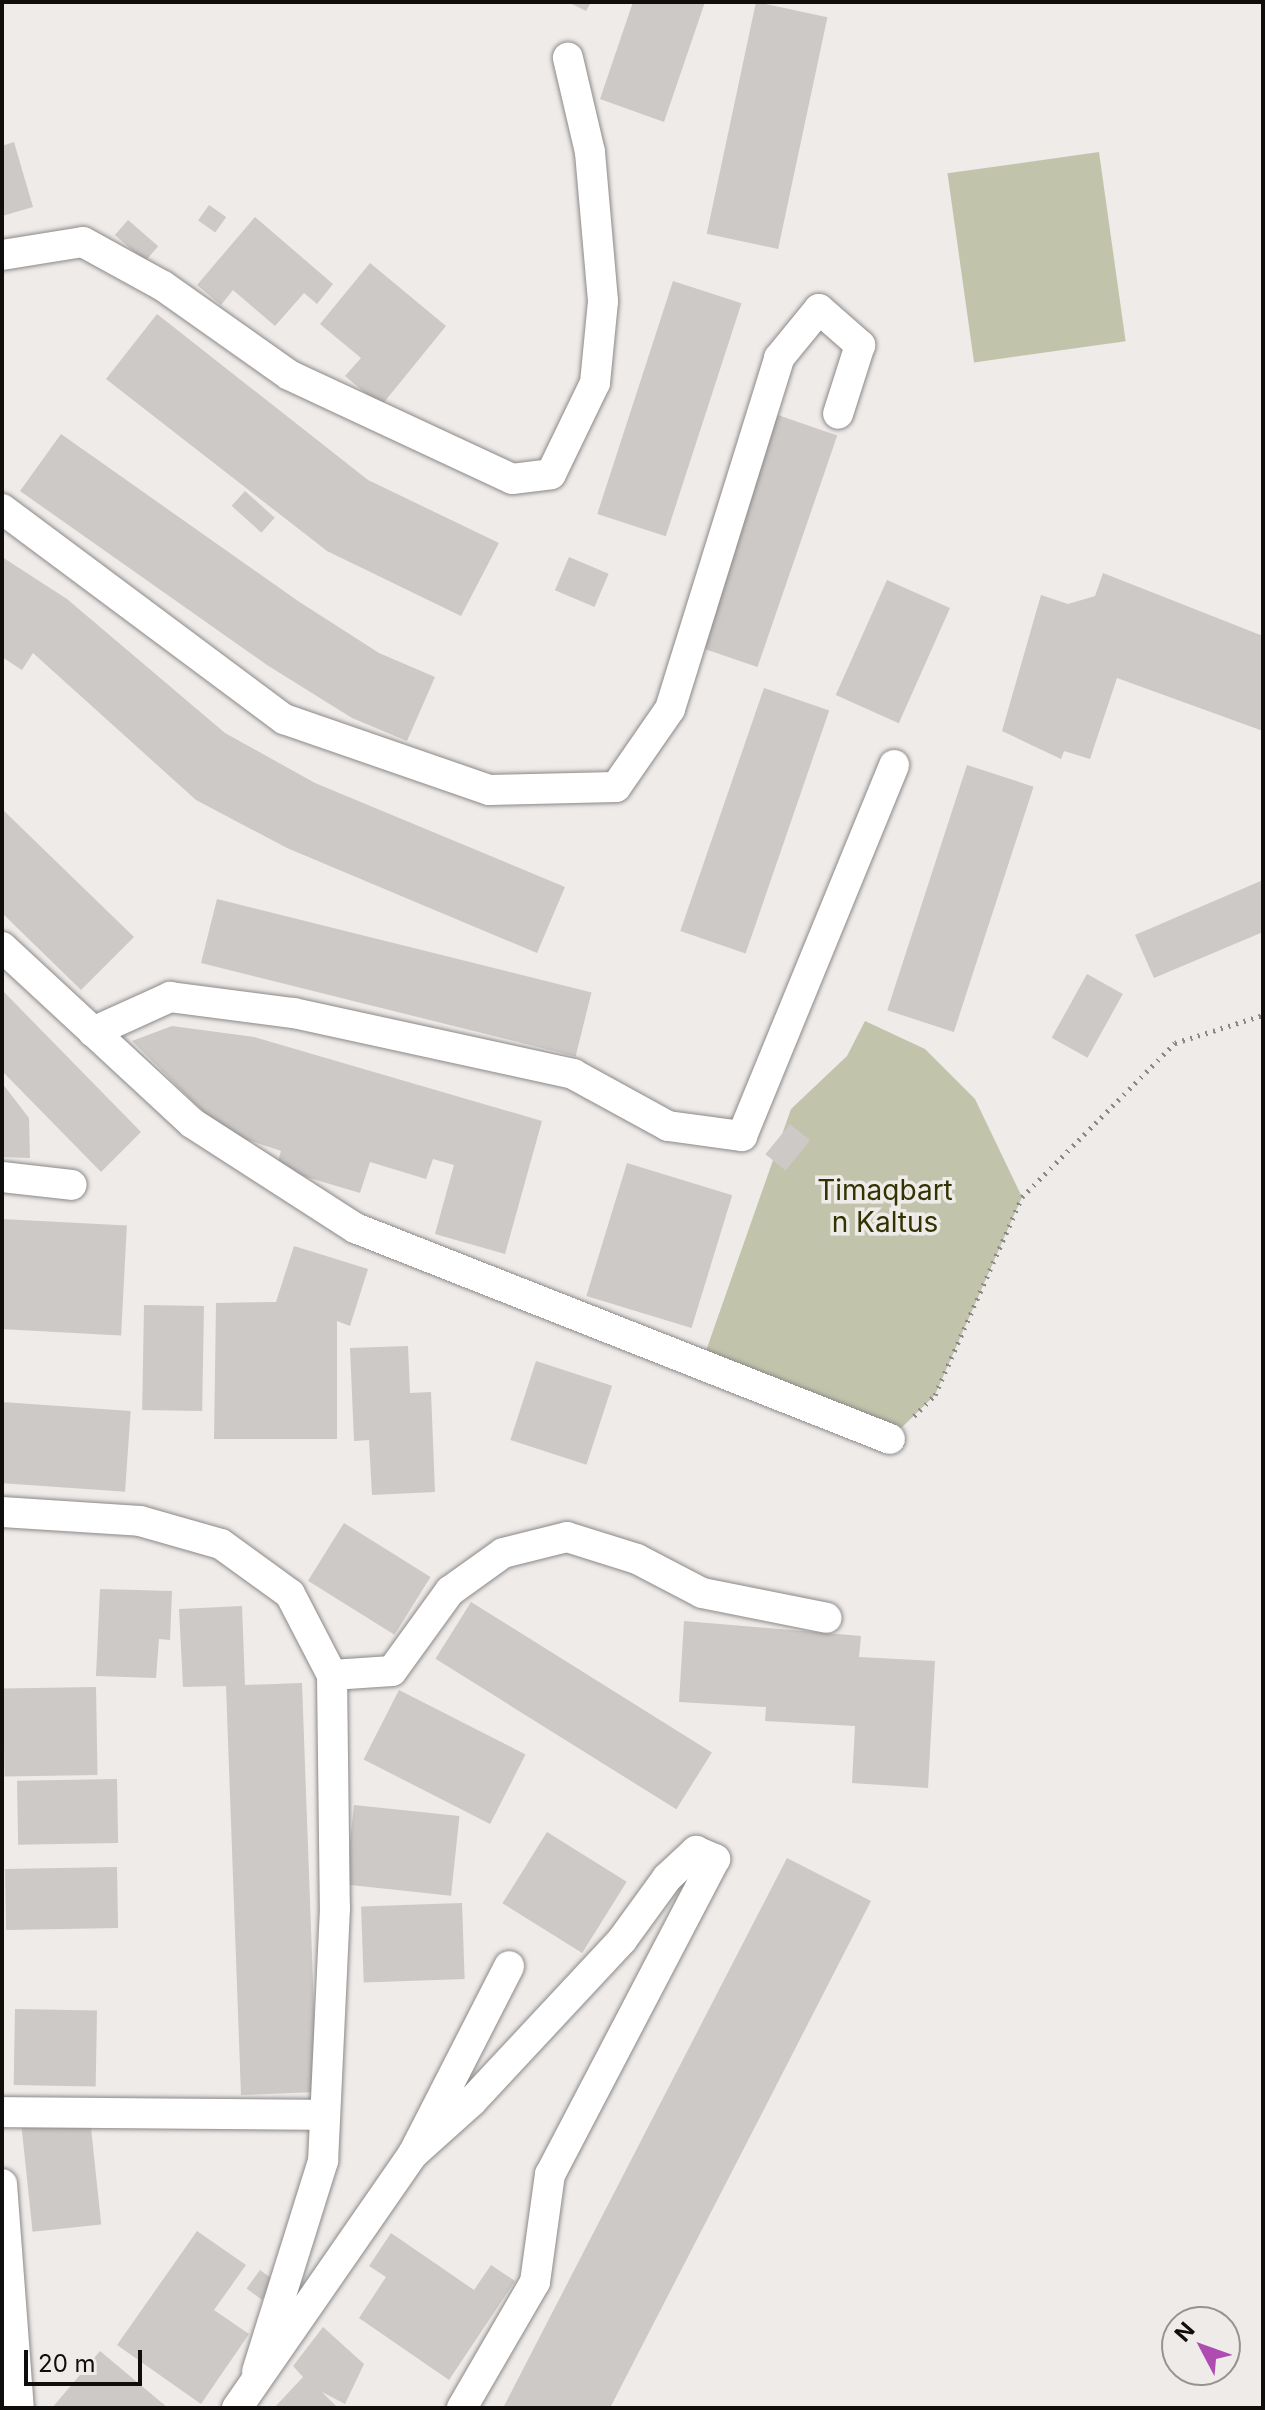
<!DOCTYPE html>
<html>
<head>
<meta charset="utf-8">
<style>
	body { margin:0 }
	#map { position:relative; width:1265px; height:2410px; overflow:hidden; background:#eeebe9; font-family:Inter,sans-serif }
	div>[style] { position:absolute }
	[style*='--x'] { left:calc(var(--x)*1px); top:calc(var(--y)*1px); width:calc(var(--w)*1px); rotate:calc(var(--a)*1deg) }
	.green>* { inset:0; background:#c1c4ab; transform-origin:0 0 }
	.building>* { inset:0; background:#ccc9c7; transform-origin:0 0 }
	.path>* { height:5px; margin-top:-2.5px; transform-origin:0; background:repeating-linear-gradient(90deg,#8b8987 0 2px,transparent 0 8px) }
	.roads { filter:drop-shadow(0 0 2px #8c8988) drop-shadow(0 0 2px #8c8988) }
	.street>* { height:30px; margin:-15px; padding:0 15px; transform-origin:15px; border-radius:15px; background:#fff }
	span { translate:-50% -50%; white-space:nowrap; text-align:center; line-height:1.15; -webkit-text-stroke:7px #eeebe9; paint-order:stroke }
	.park-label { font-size:28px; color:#313402 }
	.frame { position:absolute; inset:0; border:4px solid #0f0e0d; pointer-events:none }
	.north { position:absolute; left:1161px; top:2306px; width:80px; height:80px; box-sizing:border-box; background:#eeebe9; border:2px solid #959391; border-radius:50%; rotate:311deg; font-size:22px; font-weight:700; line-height:32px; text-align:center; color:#0f0e0d }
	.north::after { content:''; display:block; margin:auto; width:28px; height:36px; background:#af4cb2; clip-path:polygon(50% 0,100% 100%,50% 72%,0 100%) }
	.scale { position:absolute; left:24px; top:2350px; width:118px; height:36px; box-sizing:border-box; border:4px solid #0f0e0d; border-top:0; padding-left:10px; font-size:24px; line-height:28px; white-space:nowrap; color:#0f0e0d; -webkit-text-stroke:6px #eeebe9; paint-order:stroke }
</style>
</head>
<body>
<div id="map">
	<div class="green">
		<div style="left:1099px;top:152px;width:191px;height:153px;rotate:82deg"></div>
		<div style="clip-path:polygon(865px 1021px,925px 1049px,975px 1099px,1022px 1197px,935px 1395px,890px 1439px,701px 1365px,791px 1109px,847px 1056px)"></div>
	</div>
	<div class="building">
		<div style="clip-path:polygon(568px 2px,591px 2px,586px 11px)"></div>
		<div style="clip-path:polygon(633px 2px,705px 2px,664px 122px,600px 99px)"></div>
		<div style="left:756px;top:2px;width:73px;height:237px;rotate:12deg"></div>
		<div style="clip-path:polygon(14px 142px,33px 207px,2px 216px,2px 146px)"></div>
		<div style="left:209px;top:205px;width:21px;height:19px;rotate:35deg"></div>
		<div style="clip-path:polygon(255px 217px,333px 284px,317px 304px,304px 293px,275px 326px,233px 290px,221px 305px,197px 285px)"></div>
		<div style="left:128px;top:220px;width:40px;height:20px;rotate:41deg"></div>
		<div style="clip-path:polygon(370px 263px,446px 326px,381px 406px,345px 376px,361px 358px,320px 324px)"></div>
		<div style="left:673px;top:281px;width:72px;height:245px;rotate:18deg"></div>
		<div style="clip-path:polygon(157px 314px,368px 480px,499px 543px,461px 616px,327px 551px,106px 379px)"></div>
		<div style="left:772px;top:413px;width:69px;height:245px;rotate:19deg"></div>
		<div style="clip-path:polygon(61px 434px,298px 601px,379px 653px,435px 677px,407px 741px,352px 718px,267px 665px,20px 491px)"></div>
		<div style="left:245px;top:491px;width:40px;height:20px;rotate:42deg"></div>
		<div style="clip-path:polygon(2px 557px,67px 599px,225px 733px,315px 783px,565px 887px,537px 953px,287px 848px,196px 800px,33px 653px,22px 670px,2px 657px)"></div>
		<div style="left:569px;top:557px;width:43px;height:36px;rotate:23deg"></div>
		<div style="clip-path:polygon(1103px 573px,1263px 636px,1263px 731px,1117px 678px,1090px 759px,1064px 751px,1061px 759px,1002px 731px,1041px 595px,1068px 604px,1095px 596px)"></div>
		<div style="left:887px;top:580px;width:69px;height:126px;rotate:24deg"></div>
		<div style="left:764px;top:688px;width:69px;height:257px;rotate:19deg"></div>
		<div style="left:967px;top:765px;width:70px;height:258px;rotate:18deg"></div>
		<div style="clip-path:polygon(2px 809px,134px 937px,81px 990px,2px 913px)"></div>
		<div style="clip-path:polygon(1263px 880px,1263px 932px,1154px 978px,1135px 935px)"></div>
		<div style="left:217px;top:899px;width:386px;height:66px;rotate:14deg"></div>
		<div style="left:1087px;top:974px;width:41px;height:73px;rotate:29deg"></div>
		<div style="clip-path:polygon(2px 990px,141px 1132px,101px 1172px,2px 1071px)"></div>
		<div style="clip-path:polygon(172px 1026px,254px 1037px,542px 1121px,505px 1254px,435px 1234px,454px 1165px,433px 1159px,426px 1179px,370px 1162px,360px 1193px,276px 1168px,281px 1151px,224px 1132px,132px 1041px)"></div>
		<div style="clip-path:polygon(2px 1083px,29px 1118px,30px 1158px,2px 1157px)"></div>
		<div style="left:790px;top:1124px;width:26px;height:39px;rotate:39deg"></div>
		<div style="left:627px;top:1163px;width:110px;height:139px;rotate:17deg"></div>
		<div style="left:2px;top:1219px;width:125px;height:110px;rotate:3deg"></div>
		<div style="clip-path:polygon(294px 1246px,368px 1269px,350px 1326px,337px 1321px,337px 1439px,214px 1439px,216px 1303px,276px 1302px)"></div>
		<div style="left:144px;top:1305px;width:60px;height:105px;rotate:1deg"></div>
		<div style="clip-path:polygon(408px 1346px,410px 1393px,431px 1392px,435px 1492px,372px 1495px,369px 1440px,354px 1441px,350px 1348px)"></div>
		<div style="left:536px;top:1361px;width:80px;height:83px;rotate:18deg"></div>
		<div style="left:2px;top:1402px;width:129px;height:81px;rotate:4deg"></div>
		<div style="left:344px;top:1523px;width:102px;height:68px;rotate:32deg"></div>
		<div style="clip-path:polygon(100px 1589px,172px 1591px,170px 1640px,159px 1639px,156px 1678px,96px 1676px)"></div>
		<div style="left:471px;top:1602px;width:284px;height:67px;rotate:32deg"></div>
		<div style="clip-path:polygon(242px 1606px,245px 1685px,302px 1683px,317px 2092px,241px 2095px,226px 1686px,183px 1687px,179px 1609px)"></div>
		<div style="clip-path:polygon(684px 1621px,861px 1636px,859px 1657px,935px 1661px,928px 1788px,852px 1783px,855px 1726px,765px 1721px,766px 1707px,679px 1702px)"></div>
		<div style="left:96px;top:1687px;width:88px;height:93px;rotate:89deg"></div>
		<div style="left:399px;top:1690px;width:142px;height:78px;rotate:27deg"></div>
		<div style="left:117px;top:1779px;width:64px;height:100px;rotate:89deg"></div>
		<div style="left:354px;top:1805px;width:106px;height:80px;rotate:6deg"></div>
		<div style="left:547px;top:1832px;width:94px;height:84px;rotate:32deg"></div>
		<div style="clip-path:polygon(787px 1858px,871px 1901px,758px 2121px,610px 2408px,503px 2408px)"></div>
		<div style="left:117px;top:1867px;width:61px;height:112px;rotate:89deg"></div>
		<div style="left:462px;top:1903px;width:76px;height:101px;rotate:88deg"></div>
		<div style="left:15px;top:2009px;width:82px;height:76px;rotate:1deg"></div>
		<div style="left:90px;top:2118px;width:107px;height:69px;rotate:84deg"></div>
		<div style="clip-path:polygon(197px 2231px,246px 2265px,214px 2310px,249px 2334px,201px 2404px,117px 2345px)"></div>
		<div style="clip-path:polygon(391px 2233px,474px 2290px,491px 2265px,515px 2281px,449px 2380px,359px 2318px,386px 2277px,369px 2266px)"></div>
		<div style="left:260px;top:2270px;width:19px;height:23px;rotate:36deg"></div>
		<div style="clip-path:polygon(323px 2327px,364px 2364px,345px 2404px,322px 2392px,338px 2408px,274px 2408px,303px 2377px,293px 2366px)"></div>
		<div style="clip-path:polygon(100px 2351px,168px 2408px,52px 2408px)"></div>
	</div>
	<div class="path">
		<div style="--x:914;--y:1416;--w:30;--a:-45"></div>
		<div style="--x:935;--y:1395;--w:216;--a:-66.3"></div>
		<div style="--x:1022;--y:1197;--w:217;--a:-45.2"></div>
		<div style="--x:1175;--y:1043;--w:92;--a:-17.7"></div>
	</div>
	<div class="roads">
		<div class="street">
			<div style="--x:2;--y:255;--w:82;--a:-9.1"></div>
			<div style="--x:83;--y:242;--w:91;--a:28.8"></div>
			<div style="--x:163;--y:286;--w:154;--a:35.2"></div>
			<div style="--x:289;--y:375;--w:246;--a:25"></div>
			<div style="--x:512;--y:479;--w:39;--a:-7"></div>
			<div style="--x:551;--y:474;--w:101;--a:-64.2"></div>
			<div style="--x:595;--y:383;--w:82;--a:-84.4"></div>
			<div style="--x:603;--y:301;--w:150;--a:-95"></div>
			<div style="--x:590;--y:152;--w:97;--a:-103.2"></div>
			<div style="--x:2;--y:509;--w:352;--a:36.7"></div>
			<div style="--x:284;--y:719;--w:217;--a:19.1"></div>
			<div style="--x:489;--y:790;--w:127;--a:-1.4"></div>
			<div style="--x:616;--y:787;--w:95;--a:-55.3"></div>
			<div style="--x:670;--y:709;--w:368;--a:-72.7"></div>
			<div style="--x:779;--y:358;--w:63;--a:-50.8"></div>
			<div style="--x:819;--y:309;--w:55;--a:41.3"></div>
			<div style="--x:860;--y:345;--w:72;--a:107.7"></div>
			<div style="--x:2;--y:947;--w:259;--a:42.8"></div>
			<div style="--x:192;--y:1123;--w:194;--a:32.8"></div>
			<div style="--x:355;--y:1228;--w:575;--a:21.52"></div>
			<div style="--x:93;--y:1032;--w:85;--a:-24.4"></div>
			<div style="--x:170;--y:997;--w:125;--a:7.4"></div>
			<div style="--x:294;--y:1013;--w:286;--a:12.3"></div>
			<div style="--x:573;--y:1074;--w:108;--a:28.7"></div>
			<div style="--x:668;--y:1126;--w:75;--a:7.7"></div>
			<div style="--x:742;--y:1136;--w:401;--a:-67.7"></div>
			<div style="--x:2;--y:1177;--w:70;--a:6.5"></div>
			<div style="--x:2;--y:1512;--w:138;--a:3.7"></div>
			<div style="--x:140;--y:1521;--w:84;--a:15.9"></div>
			<div style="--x:221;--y:1544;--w:85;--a:35.9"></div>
			<div style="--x:290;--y:1594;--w:91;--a:62.6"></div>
			<div style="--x:332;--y:1675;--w:233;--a:89.3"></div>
			<div style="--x:335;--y:1908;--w:253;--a:92.7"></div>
			<div style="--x:323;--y:2161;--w:221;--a:107.4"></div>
			<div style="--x:332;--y:1675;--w:60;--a:-3.8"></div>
			<div style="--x:392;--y:1671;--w:99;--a:-54.1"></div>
			<div style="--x:450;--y:1591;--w:65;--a:-35.6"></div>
			<div style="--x:503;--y:1553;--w:66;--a:-14"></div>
			<div style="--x:567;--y:1537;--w:73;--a:17.4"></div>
			<div style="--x:637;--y:1559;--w:73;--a:27.6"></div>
			<div style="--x:702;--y:1593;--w:127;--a:11.3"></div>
			<div style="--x:2;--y:2112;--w:323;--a:0.5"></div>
			<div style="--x:413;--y:2154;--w:79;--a:-41.9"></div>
			<div style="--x:472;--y:2101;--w:220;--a:-47"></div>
			<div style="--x:622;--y:1940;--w:77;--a:-54"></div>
			<div style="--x:667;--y:1878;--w:40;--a:-43"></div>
			<div style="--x:696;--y:1851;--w:21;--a:23"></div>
			<div style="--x:715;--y:1859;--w:356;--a:117.6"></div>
			<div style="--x:550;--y:2174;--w:109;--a:97.9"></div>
			<div style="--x:535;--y:2282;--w:146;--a:120.1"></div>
			<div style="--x:2;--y:2184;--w:225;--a:85.7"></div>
			<div style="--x:237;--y:2408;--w:309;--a:-55.3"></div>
			<div style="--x:413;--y:2154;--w:211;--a:-62.9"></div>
		</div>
	</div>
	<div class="park-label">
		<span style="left:885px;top:1206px">Timaqbart<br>n Kaltus</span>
	</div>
	<div class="frame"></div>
	<div class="north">N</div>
	<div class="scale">20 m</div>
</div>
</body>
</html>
